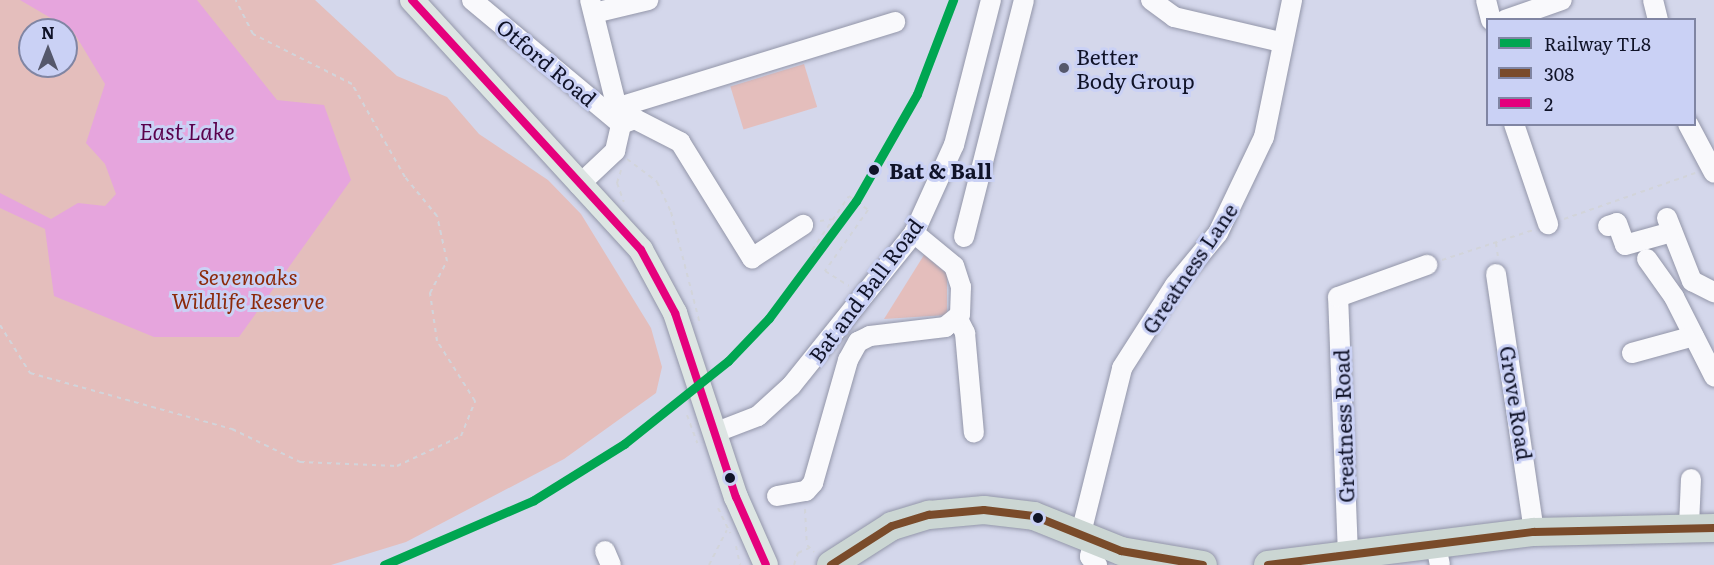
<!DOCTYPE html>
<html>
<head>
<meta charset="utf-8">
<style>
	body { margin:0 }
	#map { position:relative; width:1714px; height:565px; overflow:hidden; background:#d4d7eb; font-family:Literata,serif }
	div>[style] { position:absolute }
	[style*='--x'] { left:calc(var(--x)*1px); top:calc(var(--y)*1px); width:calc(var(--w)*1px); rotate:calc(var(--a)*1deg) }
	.green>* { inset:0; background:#e4bebc; transform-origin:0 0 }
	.water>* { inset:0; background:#e6a5dd }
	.path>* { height:2px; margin-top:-1px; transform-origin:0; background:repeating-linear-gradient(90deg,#d2d4da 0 4.5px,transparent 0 9px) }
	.roads { filter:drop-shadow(0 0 2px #9396a9) drop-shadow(0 0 2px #9396a9) }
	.minor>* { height:20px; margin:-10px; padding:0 10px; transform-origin:10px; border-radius:10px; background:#f9f9fc }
	.major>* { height:24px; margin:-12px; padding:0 12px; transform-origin:12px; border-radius:12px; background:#dde5e3 }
	.highway>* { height:28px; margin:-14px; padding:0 14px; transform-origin:14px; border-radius:14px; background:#cbd6d3 }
	.bus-1>* { height:8px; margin:-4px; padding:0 4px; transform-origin:4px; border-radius:4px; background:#7a4b2a }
	.bus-2>* { height:8px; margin:-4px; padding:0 4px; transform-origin:4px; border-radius:4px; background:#e5007d }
	.rail-1>* { height:9px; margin:-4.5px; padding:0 4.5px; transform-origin:4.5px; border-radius:4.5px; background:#00a651 }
	.dots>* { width:16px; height:16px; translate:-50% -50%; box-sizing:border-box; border:3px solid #cad1f5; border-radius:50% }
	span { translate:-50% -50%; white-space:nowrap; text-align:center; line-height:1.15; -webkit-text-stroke:6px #cad1f5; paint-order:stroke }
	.poi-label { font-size:21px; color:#101328 }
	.left { translate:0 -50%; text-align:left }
	.street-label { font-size:21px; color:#101328 }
	.stop-label { font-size:21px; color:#101328; font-weight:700 }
	.park-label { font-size:21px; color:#8c2909; font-style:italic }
	.water-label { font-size:22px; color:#5a024d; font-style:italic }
	.legend { position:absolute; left:1486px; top:18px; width:210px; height:108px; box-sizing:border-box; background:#cad1f5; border:2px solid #8085a3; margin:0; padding:8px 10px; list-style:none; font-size:18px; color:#101328 }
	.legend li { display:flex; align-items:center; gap:12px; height:30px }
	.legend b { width:30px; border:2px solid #8085a3 }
	.north { position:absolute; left:18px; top:18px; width:60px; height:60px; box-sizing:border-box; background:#cad1f5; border:2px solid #8085a3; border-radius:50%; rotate:0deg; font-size:16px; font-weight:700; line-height:24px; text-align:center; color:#101328 }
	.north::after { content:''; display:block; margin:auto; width:21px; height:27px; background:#55586c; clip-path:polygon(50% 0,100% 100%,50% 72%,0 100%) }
</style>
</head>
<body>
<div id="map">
	<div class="green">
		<div style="clip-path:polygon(evenodd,0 0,315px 0,397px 76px,447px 97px,479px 134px,548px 180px,581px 214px,651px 328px,662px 367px,656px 393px,564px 459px,406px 542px,331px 565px,0 565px,0 0,30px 30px,66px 30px,66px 66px,30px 66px,30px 30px)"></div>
		<div style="left:804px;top:64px;width:45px;height:77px;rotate:73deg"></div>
		<div style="clip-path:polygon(924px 255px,947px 274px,947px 315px,884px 319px)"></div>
	</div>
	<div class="water">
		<div style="clip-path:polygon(20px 0,197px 0,277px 100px,324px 105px,351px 180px,239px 337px,154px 337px,54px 296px,45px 229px,0 208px,0 193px,51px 219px,78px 203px,105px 206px,116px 194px,105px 164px,86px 143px,105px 84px,73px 31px)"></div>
	</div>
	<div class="path">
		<div style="--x:627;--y:159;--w:38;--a:37"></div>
		<div style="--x:657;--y:182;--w:33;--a:65"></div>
		<div style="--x:671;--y:212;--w:116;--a:75.5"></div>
		<div style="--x:621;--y:170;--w:14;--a:107"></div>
		<div style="--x:617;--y:183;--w:20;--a:70"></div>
		<div style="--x:1564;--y:219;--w:139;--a:-19.3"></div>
		<div style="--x:820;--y:221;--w:12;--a:-9"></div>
		<div style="--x:1496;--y:243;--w:15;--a:82"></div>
		<div style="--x:812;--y:250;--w:65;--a:-55.6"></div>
		<div style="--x:849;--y:196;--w:24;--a:36"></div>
		<div style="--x:868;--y:210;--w:75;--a:125.2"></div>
		<div style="--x:825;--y:271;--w:28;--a:32"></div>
		<div style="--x:1442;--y:260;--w:96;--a:-18.2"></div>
		<div style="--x:0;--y:325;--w:57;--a:58"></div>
		<div style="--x:30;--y:373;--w:210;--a:15.5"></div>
		<div style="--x:232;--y:429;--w:76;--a:25.9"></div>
		<div style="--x:300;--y:462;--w:97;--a:2.4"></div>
		<div style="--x:397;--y:466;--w:71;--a:-25.1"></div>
		<div style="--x:461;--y:436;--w:38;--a:-68"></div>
		<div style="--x:475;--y:401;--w:71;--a:-122.3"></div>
		<div style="--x:437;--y:341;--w:49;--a:-98.3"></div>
		<div style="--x:430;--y:293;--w:36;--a:-62"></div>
		<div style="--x:447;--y:261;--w:46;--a:-102.5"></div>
		<div style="--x:437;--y:216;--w:50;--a:-129.4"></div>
		<div style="--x:405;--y:177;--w:107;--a:-119.7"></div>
		<div style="--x:352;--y:84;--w:111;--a:-153.2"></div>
		<div style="--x:253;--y:34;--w:38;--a:-117"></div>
		<div style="--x:687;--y:415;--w:30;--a:70"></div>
		<div style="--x:718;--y:508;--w:28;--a:64"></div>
		<div style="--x:805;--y:509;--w:36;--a:87"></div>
		<div style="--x:807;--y:545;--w:10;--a:45"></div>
		<div style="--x:736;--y:546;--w:19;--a:78"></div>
		<div style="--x:709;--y:565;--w:39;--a:-63"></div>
		<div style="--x:794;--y:565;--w:13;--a:-72"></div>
		<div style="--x:798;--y:553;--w:12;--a:-24"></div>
	</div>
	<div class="roads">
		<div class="minor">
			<div style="--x:472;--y:0;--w:194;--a:39.8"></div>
			<div style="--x:621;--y:124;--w:15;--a:-20"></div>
			<div style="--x:635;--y:119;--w:51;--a:27.1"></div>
			<div style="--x:680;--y:142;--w:137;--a:58.2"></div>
			<div style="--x:752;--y:258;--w:61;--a:-32.9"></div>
			<div style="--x:1151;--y:0;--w:29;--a:36"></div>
			<div style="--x:1174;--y:17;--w:110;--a:13.2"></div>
			<div style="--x:1486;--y:0;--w:21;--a:76"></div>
			<div style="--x:1653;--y:0;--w:21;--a:76"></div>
			<div style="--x:594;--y:13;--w:56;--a:-13.5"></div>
			<div style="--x:1505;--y:20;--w:60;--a:-19.3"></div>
			<div style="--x:619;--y:107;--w:289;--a:-17.1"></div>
			<div style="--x:1514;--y:124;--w:106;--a:71.2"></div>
			<div style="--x:1688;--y:124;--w:55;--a:62"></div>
			<div style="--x:579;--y:185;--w:50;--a:-43.4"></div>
			<div style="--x:615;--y:151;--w:28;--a:-77"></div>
			<div style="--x:621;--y:124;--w:128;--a:-104"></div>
			<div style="--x:1667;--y:218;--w:68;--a:68.4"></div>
			<div style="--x:1692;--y:281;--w:25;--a:27"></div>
			<div style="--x:1608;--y:226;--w:9;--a:-18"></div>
			<div style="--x:1617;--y:223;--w:23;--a:70"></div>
			<div style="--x:1625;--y:245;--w:49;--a:-15.5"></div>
			<div style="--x:964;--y:237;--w:244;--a:-75.8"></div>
			<div style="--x:1647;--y:259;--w:47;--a:54.6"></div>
			<div style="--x:1674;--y:297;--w:89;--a:63.1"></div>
			<div style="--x:1496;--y:274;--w:261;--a:81.6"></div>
			<div style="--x:958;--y:319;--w:16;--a:63"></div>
			<div style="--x:965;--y:333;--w:100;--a:84.9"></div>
			<div style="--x:1632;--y:353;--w:64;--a:-15.3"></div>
			<div style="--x:714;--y:433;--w:47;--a:-21.1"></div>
			<div style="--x:758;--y:416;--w:45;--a:-42.3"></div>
			<div style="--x:791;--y:386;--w:196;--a:-51.2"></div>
			<div style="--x:914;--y:233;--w:97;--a:-65.6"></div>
			<div style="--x:954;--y:145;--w:150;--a:-75.7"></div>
			<div style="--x:777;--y:496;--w:29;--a:-10"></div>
			<div style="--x:806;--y:491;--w:11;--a:-49"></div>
			<div style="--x:813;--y:483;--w:128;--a:-74.1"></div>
			<div style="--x:848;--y:360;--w:21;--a:-61"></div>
			<div style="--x:858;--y:342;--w:13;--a:-27"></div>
			<div style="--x:870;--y:336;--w:76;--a:-6.8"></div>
			<div style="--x:945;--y:327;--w:19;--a:-39"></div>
			<div style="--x:960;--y:315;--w:28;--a:-88"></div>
			<div style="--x:961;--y:287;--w:22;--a:-108"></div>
			<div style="--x:954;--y:266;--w:52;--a:-140.5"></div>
			<div style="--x:1689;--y:526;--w:47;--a:-87.6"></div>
			<div style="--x:1081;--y:533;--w:170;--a:-76"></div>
			<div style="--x:1122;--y:368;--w:98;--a:-57.4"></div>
			<div style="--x:1175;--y:285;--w:67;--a:-50.4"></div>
			<div style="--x:1218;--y:233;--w:106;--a:-64.4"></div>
			<div style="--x:1264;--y:137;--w:140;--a:-78.4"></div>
			<div style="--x:1094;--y:539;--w:18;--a:103"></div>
			<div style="--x:1090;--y:557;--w:11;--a:49"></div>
			<div style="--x:1436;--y:545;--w:20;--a:79"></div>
			<div style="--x:605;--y:551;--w:15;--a:67"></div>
			<div style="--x:1348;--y:555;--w:258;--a:-92.2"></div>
			<div style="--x:1338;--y:297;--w:95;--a:-19.8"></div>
		</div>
		<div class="major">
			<div style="--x:412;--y:0;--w:339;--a:47.5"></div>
			<div style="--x:641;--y:250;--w:72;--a:61.6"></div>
			<div style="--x:675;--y:313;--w:194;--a:71.7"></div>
			<div style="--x:736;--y:497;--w:74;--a:66.2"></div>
		</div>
		<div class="highway">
			<div style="--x:831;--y:565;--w:72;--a:-32.6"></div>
			<div style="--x:892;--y:526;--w:39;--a:-17"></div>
			<div style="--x:929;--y:515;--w:55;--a:-5.2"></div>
			<div style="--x:984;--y:510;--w:50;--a:6.8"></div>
			<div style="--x:1034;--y:516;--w:94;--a:21.9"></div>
			<div style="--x:1121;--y:551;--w:83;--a:9.7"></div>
			<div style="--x:1268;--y:565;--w:268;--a:-7.1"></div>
			<div style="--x:1534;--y:532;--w:180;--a:-1.3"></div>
		</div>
	</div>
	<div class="bus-1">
		<div style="--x:831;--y:565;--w:72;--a:-32.6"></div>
		<div style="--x:892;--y:526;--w:39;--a:-17"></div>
		<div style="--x:929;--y:515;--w:55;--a:-5.2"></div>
		<div style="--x:984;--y:510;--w:50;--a:6.8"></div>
		<div style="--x:1034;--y:516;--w:94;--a:21.9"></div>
		<div style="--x:1121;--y:551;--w:83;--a:9.7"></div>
		<div style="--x:1268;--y:565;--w:268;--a:-7.1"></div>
		<div style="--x:1534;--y:532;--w:180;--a:-1.3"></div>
	</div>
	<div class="bus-2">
		<div style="--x:412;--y:0;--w:339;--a:47.5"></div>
		<div style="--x:641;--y:250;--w:72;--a:61.6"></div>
		<div style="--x:675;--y:313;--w:194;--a:71.7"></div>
		<div style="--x:736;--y:497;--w:74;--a:66.2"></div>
	</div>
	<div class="rail-1">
		<div style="--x:384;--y:565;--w:163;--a:-23.4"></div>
		<div style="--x:534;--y:500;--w:106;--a:-31.9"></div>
		<div style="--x:624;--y:444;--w:133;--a:-38.6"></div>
		<div style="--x:728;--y:361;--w:59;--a:-46.4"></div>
		<div style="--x:769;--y:318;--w:146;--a:-53.4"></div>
		<div style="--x:856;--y:201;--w:123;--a:-60.3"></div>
		<div style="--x:917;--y:94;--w:101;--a:-69"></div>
	</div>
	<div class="dots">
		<div style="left:1064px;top:68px;background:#55586c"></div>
		<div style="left:874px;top:170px;background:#101328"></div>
		<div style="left:730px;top:478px;background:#101328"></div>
		<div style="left:1038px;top:518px;background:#101328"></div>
	</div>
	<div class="poi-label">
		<span class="left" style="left:1076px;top:68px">Better<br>Body Group</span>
	</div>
	<div class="street-label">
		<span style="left:547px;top:62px;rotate:40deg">Otford Road</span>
		<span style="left:1189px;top:268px;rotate:-56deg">Greatness Lane</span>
		<span style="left:865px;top:290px;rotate:-53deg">Bat and Ball Road</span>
		<span style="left:1517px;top:403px;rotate:81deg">Grove Road</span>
		<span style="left:1343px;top:426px;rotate:-92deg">Greatness Road</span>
	</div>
	<div class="stop-label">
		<span class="left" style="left:889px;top:170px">Bat &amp; Ball</span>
	</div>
	<div class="park-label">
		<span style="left:248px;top:288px">Sevenoaks<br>Wildlife Reserve</span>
	</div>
	<div class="water-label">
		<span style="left:187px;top:131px">East Lake</span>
	</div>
	<ul class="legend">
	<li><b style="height:8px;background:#00a651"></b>Railway TL8</li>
	<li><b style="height:8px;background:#7a4b2a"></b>308</li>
	<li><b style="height:8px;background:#e5007d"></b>2</li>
	</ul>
	<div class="north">N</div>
</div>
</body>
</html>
